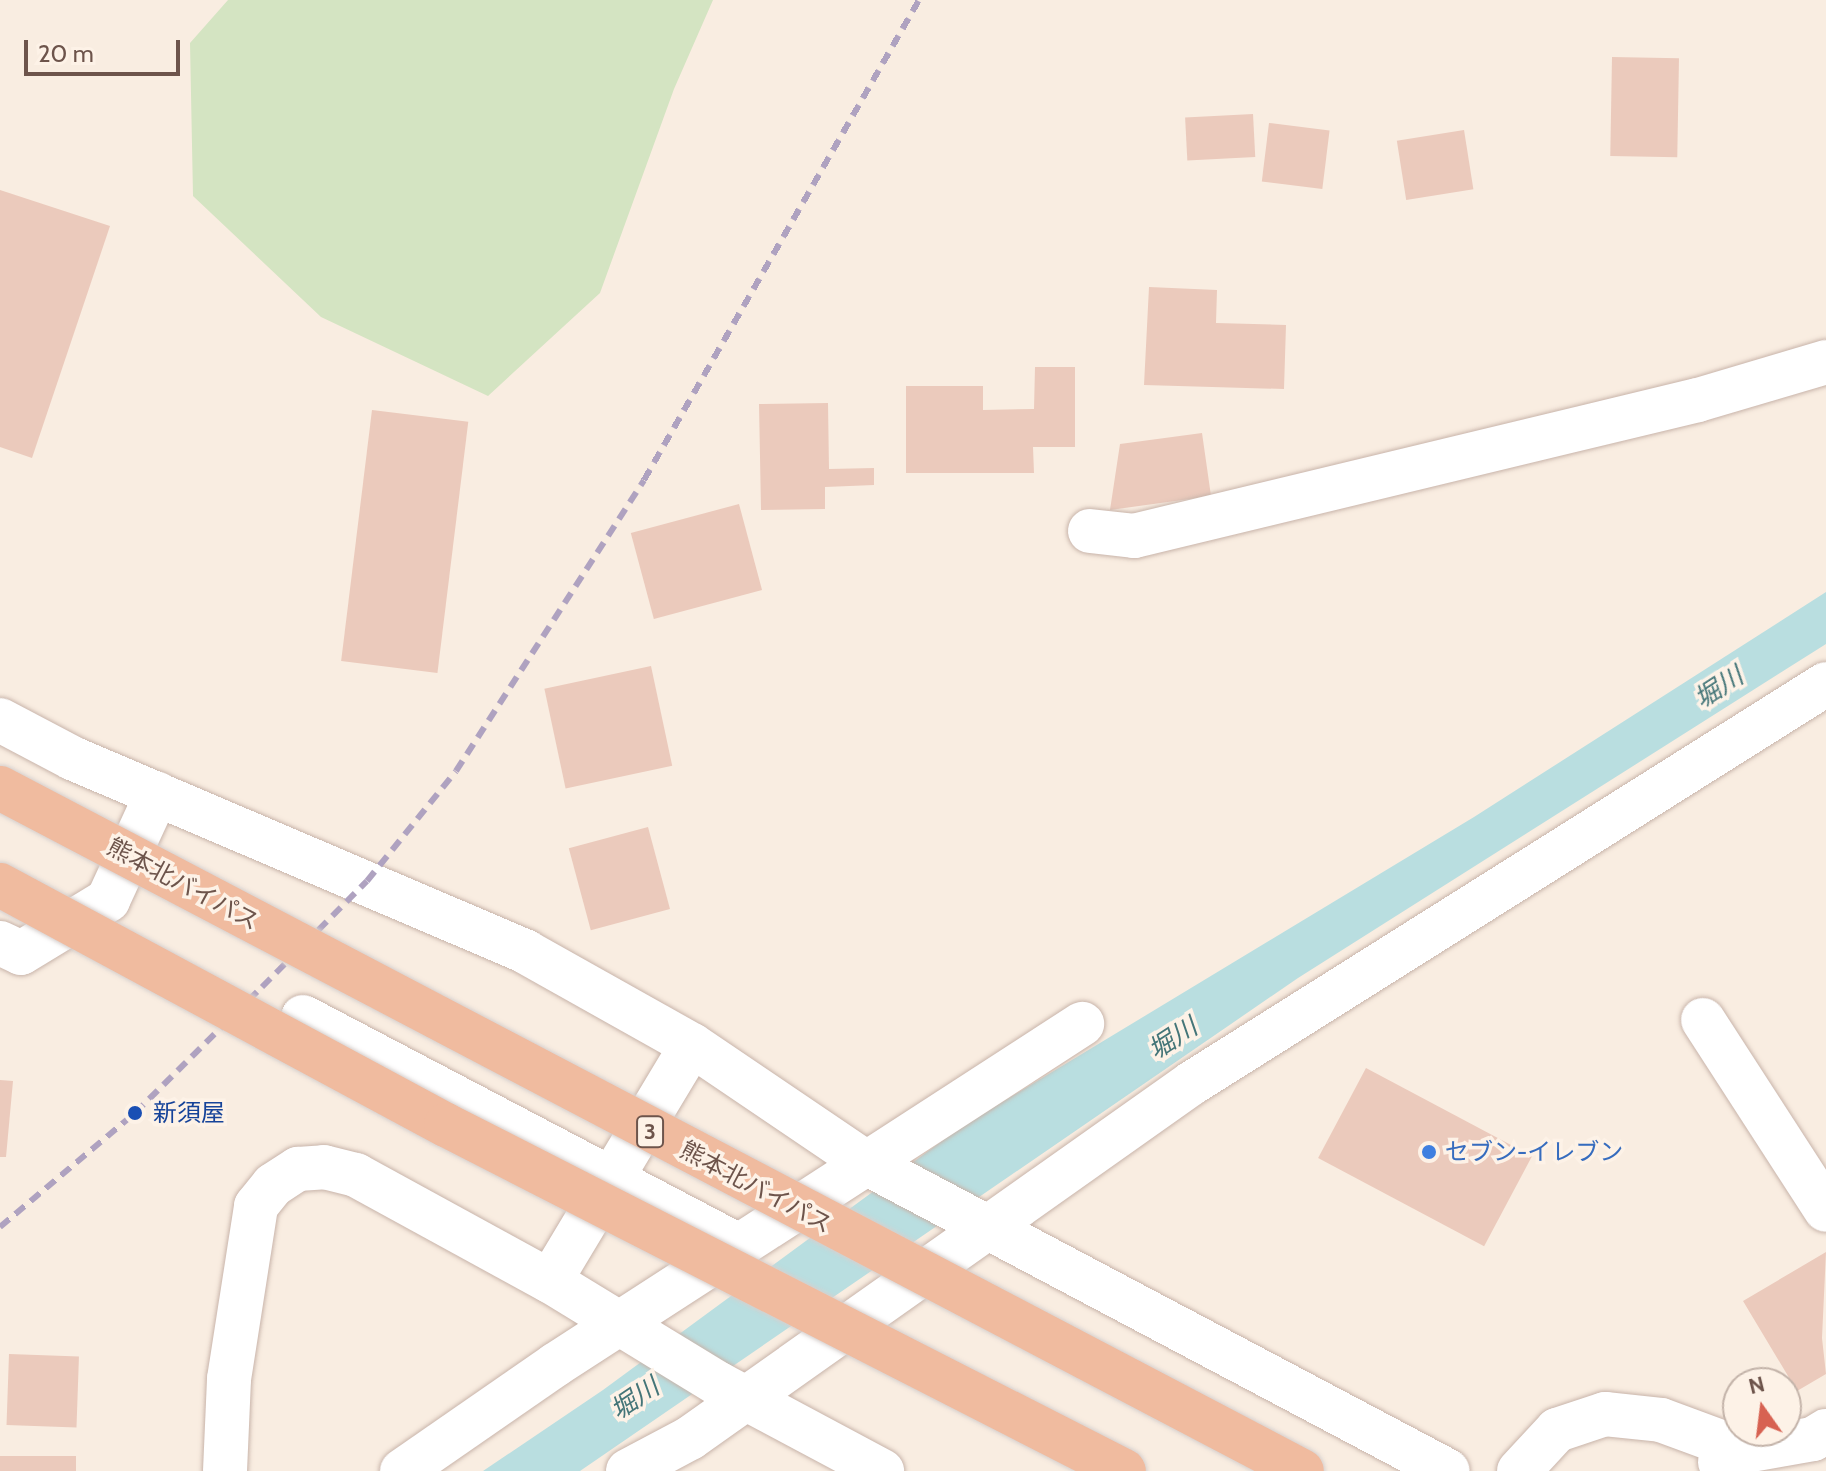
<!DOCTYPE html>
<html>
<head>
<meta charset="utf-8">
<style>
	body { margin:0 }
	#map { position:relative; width:1826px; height:1471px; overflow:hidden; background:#f9ede1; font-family:Cabin,"Noto Sans JP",sans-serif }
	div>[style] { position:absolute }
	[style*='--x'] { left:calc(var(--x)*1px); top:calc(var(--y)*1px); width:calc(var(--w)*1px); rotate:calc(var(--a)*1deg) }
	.green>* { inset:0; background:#d4e4c2 }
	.water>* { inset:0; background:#b9dee0 }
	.building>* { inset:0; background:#ebcabc; transform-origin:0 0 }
	.roads { filter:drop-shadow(0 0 2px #c8b4aa) drop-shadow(0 0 2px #c8b4aa) }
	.pedestrian>* { height:44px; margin:-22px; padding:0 22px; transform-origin:22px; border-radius:22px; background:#fff }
	.minor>* { height:44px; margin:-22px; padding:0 22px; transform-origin:22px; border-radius:22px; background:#fff }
	.rail>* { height:6px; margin-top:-3px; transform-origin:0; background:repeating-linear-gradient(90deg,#afa2c0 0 12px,transparent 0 20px) }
	.bridges { filter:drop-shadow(0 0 2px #d6cfcd) drop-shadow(0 0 2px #d6cfcd) }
	.trunk-bridge>* { height:44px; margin:-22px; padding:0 22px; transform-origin:22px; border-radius:22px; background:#f0bb9f }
	.dots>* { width:22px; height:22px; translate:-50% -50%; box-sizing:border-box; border:4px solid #fdf2e7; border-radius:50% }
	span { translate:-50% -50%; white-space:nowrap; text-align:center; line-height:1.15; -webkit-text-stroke:7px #fdf2e7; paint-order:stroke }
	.shield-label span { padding:2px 6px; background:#fdf2e7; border:2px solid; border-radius:6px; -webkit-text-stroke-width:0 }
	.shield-label { font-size:22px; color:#6d544b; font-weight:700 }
	.street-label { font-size:24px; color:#6d544b }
	.transit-label { font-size:24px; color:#164399 }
	.left { translate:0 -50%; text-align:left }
	.shop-label { font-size:24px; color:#366cbe }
	.water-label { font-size:26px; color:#447578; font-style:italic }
	.north { position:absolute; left:1722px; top:1367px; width:80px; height:80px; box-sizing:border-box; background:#fdf2e7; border:2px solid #c3b3a9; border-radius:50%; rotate:346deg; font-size:22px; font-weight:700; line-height:32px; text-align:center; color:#6d544b }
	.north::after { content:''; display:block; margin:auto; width:28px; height:36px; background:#d76252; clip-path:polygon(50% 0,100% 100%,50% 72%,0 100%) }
	.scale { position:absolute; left:24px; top:40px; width:156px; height:36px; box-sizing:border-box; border:4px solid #6d544b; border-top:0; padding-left:10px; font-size:24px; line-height:28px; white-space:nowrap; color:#6d544b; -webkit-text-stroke:6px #fdf2e7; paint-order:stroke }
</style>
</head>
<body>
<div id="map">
	<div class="green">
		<div style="clip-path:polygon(228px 0,713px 0,674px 89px,600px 293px,488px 396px,321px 317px,193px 196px,190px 43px)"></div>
	</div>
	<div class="water">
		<div style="clip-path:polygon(1826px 592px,1826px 644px,1298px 978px,580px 1471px,483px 1471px,603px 1390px,961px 1127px,1474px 817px)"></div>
	</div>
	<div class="building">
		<div style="left:1612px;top:57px;width:67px;height:99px;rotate:1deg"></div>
		<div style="left:1253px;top:114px;width:43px;height:68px;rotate:87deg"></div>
		<div style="left:1269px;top:123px;width:61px;height:59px;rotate:7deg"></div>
		<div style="left:1464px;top:130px;width:60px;height:68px;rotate:81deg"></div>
		<div style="clip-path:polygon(0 190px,110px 226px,32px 458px,0 447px)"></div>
		<div style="clip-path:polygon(1149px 287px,1217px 290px,1216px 323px,1286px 325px,1284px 389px,1144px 385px)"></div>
		<div style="clip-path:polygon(1035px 367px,1075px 367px,1075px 447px,1033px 447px,1034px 473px,906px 473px,906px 386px,983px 386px,983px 410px,1034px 409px)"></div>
		<div style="clip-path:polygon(828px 403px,829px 469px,874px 468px,874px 485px,825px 487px,825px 509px,761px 510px,759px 404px)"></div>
		<div style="left:372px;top:410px;width:97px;height:253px;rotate:7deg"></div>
		<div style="clip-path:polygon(1202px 433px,1211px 496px,1110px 510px,1120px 444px)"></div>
		<div style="left:739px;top:504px;width:89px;height:112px;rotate:75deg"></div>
		<div style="left:651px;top:666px;width:102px;height:109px;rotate:78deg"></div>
		<div style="left:648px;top:827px;width:85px;height:82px;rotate:75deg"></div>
		<div style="left:1366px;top:1068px;width:188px;height:102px;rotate:28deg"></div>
		<div style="clip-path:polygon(0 1080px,13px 1081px,6px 1157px,0 1157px)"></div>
		<div style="clip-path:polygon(1826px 1252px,1822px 1338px,1826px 1374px,1797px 1391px,1743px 1301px)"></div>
		<div style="left:9px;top:1354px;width:70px;height:71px;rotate:2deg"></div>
		<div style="left:0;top:1456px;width:76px;height:15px"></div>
	</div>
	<div class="roads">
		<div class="pedestrian">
			<div style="--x:303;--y:1017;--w:490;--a:27.7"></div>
		</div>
		<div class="minor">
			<div style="--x:1090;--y:531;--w:44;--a:6.5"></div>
			<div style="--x:1134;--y:536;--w:580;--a:-13.56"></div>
			<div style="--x:1698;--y:400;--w:134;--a:-16.5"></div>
			<div style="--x:0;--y:720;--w:81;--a:27.8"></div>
			<div style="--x:72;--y:758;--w:494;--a:23.1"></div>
			<div style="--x:526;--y:952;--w:190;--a:29.3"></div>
			<div style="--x:692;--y:1045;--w:210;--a:34.1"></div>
			<div style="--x:866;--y:1163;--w:658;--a:27.89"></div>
			<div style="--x:0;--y:943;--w:23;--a:25"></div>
			<div style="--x:21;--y:953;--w:102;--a:-31.3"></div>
			<div style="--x:108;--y:900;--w:117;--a:-65.2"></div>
			<div style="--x:1703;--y:1020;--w:226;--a:57.1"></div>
			<div style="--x:550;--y:1281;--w:275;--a:-59"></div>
			<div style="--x:1720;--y:1462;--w:27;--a:-24"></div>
			<div style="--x:1745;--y:1451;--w:69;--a:-10"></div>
			<div style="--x:1813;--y:1439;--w:15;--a:-32"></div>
			<div style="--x:225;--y:1471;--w:92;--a:-87.5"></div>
			<div style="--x:229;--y:1379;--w:175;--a:-81.1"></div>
			<div style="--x:256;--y:1206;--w:27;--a:-51"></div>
			<div style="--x:273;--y:1185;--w:30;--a:-33"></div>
			<div style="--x:298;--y:1169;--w:26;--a:-4"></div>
			<div style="--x:324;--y:1167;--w:33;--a:14"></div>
			<div style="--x:356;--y:1175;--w:221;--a:28.7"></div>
			<div style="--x:550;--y:1281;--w:198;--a:31.4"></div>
			<div style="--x:719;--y:1384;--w:185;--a:28.1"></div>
			<div style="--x:402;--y:1471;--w:186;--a:-34.7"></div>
			<div style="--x:555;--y:1365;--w:628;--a:-32.91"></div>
			<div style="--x:628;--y:1471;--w:70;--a:-28"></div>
			<div style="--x:690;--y:1438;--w:615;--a:-35.27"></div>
			<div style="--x:1192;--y:1083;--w:749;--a:-32.18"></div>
			<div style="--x:1519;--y:1471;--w:56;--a:-47.2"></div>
			<div style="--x:1557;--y:1430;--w:51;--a:-18.4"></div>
			<div style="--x:1605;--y:1414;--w:56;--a:6.1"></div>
			<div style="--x:1661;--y:1420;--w:90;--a:20.3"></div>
		</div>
	</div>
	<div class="rail">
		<div style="--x:0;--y:1227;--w:177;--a:-40.2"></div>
		<div style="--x:135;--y:1113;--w:179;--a:-44.8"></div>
		<div style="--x:262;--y:987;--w:149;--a:-45.3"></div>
		<div style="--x:367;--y:881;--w:141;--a:-51"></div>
		<div style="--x:456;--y:771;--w:346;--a:-57.1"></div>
		<div style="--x:644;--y:480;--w:553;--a:-60.19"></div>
	</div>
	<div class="bridges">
		<div class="trunk-bridge">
			<div style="--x:0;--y:788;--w:1470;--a:27.68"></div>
			<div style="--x:0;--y:885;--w:506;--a:28.29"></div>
			<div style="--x:446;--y:1125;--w:761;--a:27.04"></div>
		</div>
	</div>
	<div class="dots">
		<div style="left:135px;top:1113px;background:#1a4fb4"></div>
		<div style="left:1429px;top:1152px;background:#3f7fe0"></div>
	</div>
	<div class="shield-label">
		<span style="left:650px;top:1132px">3</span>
	</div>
	<div class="street-label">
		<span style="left:183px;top:884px;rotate:28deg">熊本北バイパス</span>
		<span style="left:756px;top:1187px;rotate:28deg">熊本北バイパス</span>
	</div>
	<div class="transit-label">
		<span class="left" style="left:153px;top:1113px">新須屋</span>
	</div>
	<div class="shop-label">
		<span class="left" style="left:1445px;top:1152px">セブン-イレブン</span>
	</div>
	<div class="water-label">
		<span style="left:1719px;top:688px;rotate:-33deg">堀川</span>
		<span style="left:1173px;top:1039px;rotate:-33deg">堀川</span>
		<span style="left:635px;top:1399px;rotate:-34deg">堀川</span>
	</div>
	<div class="north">N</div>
	<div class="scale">20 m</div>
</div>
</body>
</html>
